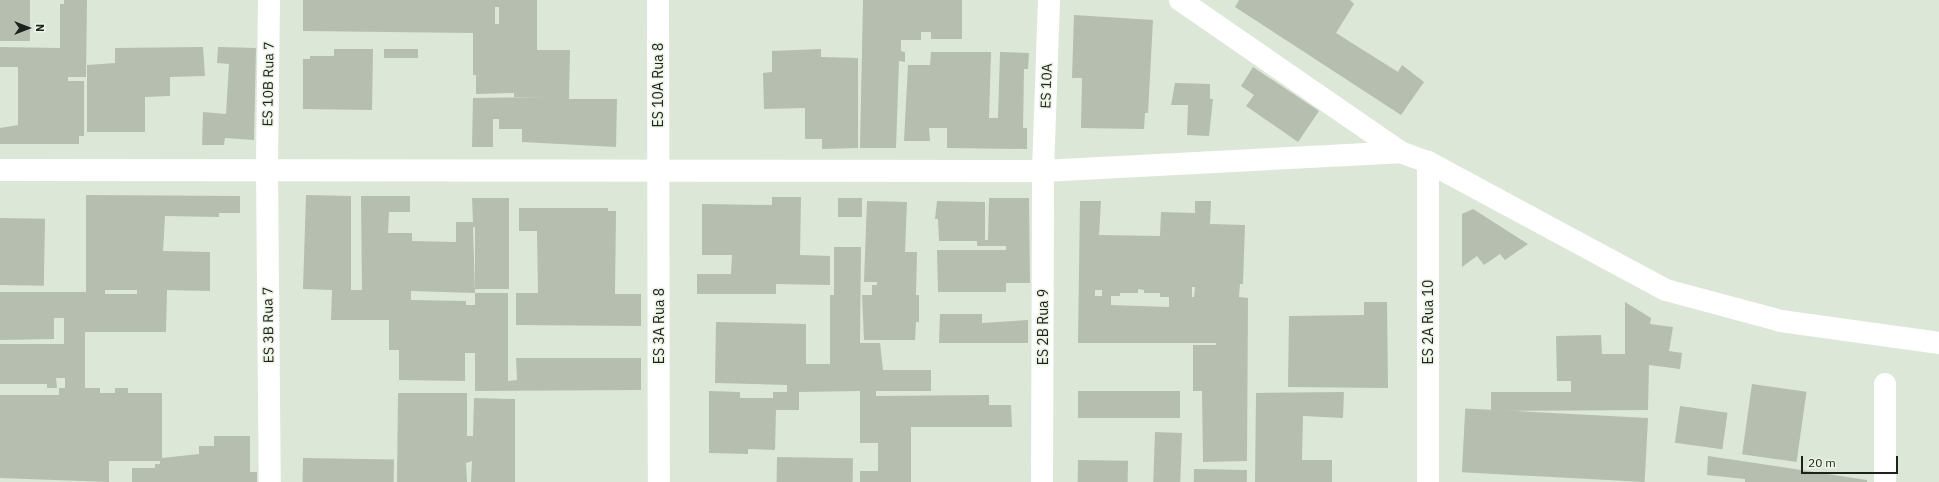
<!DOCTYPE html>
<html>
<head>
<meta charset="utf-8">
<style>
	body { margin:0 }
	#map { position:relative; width:1939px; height:482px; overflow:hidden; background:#dde7d7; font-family:"IBM Plex Sans",sans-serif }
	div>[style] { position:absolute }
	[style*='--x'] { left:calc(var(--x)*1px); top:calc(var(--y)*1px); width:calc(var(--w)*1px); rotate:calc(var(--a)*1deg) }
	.building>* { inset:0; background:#b5beaf; transform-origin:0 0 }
	.minor>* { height:22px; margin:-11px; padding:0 11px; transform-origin:11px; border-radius:11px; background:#fff }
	span { translate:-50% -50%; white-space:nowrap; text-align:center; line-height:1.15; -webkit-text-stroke:3px #ebf4e5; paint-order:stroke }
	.street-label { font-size:14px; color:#1e221c }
	.north { position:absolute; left:8px; top:8px; width:40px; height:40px; -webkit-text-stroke:3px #ebf4e5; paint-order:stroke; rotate:90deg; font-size:11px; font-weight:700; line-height:16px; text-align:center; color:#1e221c }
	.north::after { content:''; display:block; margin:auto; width:14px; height:18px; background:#1e221c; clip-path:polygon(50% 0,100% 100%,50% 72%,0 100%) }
	.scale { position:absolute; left:1801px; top:456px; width:97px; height:18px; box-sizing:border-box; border:2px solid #1e221c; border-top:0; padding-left:5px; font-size:12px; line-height:14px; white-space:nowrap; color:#1e221c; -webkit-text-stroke:3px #ebf4e5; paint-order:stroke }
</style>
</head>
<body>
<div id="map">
	<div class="building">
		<div style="left:0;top:0;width:30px;height:41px"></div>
		<div style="clip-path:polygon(64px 0,87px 0,86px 77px,68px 77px,68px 81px,84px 81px,84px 136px,79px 136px,79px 144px,0 144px,0 128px,18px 125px,18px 67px,0 67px,0 47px,60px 48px,60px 4px,64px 4px)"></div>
		<div style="clip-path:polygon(evenodd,303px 0,537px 0,537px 50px,570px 50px,569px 99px,617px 99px,616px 147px,522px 142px,522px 129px,499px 129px,499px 119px,493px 119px,493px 147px,472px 147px,473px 98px,549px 97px,514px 97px,514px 93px,476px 94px,476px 75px,473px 75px,473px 33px,303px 31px,303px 0,495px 7px,499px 7px,499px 24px,495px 24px,495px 7px)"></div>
		<div style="clip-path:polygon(863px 0,962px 0,962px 39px,931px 39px,931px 32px,921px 32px,921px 40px,901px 40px,901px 51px,905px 52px,905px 62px,899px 61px,896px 148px,860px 148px)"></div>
		<div style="clip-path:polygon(1239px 0,1350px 0,1354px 4px,1336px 33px,1398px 72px,1402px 65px,1424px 82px,1401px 115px,1235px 7px)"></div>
		<div style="clip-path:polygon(1074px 15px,1153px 20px,1148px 113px,1145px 113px,1144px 129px,1081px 128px,1082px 78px,1072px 78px)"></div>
		<div style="clip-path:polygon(203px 47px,205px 76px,170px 77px,170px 96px,145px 97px,145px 132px,87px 132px,87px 65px,115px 63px,115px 48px)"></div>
		<div style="clip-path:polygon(218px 47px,256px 48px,254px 140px,225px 138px,224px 145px,202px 145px,203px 112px,226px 114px,229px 64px,217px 63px)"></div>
		<div style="clip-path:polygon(334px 49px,373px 49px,372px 110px,303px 109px,303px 59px,310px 59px,310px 56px,334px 56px)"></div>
		<div style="left:384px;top:49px;width:34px;height:9px"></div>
		<div style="clip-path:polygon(821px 49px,821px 57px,858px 58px,858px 148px,822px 149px,822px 139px,805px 139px,805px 108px,764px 109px,763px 73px,772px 72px,772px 51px)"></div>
		<div style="clip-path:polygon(931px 52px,991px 52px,989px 118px,998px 118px,1000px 52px,1029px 53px,1028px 69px,1024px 69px,1023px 128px,1027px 128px,1027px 149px,947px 148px,947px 128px,929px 128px,930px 141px,904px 141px,908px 65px,930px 65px)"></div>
		<div style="clip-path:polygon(1253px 67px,1319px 111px,1298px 142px,1246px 106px,1254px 95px,1241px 86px)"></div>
		<div style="clip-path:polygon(1175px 83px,1210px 84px,1210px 99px,1213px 99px,1209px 136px,1187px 135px,1188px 105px,1171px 105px)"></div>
		<div style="clip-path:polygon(evenodd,86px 195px,240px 196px,240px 213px,219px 213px,219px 217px,165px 216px,163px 251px,210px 252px,210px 291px,167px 290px,166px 332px,85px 332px,85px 388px,100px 388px,100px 393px,115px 393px,115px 388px,128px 388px,128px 393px,162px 393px,162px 458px,199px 454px,199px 446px,214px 446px,214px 436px,250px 436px,250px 472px,257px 472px,257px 482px,132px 482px,132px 468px,155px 468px,155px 464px,160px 464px,160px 461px,109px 461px,109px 482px,0 478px,0 395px,59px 395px,59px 388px,65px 388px,65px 378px,56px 378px,57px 388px,47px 388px,47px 384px,0 384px,0 344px,64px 344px,64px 318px,54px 318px,54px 339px,0 340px,0 292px,86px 292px,86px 195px,105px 290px,137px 290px,137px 294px,105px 294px,105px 290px)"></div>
		<div style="clip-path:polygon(306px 195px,351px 196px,351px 290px,362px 290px,361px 196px,410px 196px,410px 212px,389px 212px,388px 233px,412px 233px,412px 241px,456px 242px,456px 222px,473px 222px,472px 198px,509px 198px,509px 289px,475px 289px,475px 227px,473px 227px,475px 293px,411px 291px,411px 300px,466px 301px,466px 305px,475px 305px,475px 293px,508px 293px,508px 381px,517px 380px,516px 358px,641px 358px,641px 390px,475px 391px,475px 353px,465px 353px,465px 381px,399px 380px,399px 350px,389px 350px,389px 320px,331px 320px,332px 290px,303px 289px)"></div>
		<div style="clip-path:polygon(772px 197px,801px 197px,800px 255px,830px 256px,830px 285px,776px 284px,776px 294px,697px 294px,697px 274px,731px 274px,732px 255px,702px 255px,702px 204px,772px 205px)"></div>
		<div style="left:838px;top:198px;width:24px;height:19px"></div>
		<div style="clip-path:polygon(989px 198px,1029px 198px,1030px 283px,1006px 283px,1006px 292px,938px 292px,937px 250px,1006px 250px,1006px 246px,977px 246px,977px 241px,939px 241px,938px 219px,935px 219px,937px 201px,985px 202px,985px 240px,988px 240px)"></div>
		<div style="clip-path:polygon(867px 201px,907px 202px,905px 252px,917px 252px,916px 295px,919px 295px,919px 322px,916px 322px,915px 340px,864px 340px,862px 295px,872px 295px,872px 285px,877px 285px,877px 282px,864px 282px)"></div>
		<div style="clip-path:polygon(evenodd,1080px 201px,1101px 201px,1099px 235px,1160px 236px,1161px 212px,1195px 213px,1195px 201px,1211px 201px,1210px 224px,1245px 225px,1243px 284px,1240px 284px,1239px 297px,1248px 298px,1247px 461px,1203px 462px,1202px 391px,1193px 391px,1193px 345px,1216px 345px,1216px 343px,1078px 343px,1080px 201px,1192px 287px,1195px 287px,1194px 297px,1192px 297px,1192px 287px,1080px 201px,1138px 289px,1144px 290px,1144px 293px,1160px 293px,1160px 297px,1169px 297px,1169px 307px,1111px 305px,1111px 296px,1120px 296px,1120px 293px,1138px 293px,1138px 289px,1080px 201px,1095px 290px,1102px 290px,1102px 296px,1095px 296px,1095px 290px)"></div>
		<div style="clip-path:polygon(519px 208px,608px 208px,608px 211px,616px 211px,615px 294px,641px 294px,641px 326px,516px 325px,516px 293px,538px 293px,537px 231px,519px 231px)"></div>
		<div style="clip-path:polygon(1473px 209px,1528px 244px,1505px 260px,1500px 254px,1484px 265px,1477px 256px,1462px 267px,1462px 214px)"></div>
		<div style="left:0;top:218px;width:45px;height:67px;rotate:1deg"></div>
		<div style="clip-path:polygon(834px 247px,861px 247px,860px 343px,880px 343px,883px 370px,931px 370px,931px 391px,876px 391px,876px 396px,989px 395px,989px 405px,1011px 405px,1012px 427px,911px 427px,911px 482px,860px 482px,860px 471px,878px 471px,878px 443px,860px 443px,860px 391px,799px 392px,799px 410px,776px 410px,775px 450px,748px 449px,748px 454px,709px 453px,709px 391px,740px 392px,740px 398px,773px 398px,773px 392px,787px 392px,787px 385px,715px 383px,716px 322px,806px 324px,806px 364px,830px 364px,830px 295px,834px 295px)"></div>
		<div style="clip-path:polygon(1364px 302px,1387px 302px,1388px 388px,1288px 387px,1289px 316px,1364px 315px)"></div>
		<div style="clip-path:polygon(1625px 302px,1651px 318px,1650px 324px,1673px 327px,1669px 351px,1682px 353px,1680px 369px,1649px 365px,1648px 410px,1491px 411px,1491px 392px,1571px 392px,1571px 381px,1557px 381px,1556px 336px,1601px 335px,1602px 354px,1625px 354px)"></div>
		<div style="clip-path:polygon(940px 314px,982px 314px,982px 323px,1028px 320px,1028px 343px,939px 343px)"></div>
		<div style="left:1752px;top:384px;width:55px;height:71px;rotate:8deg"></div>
		<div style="left:1180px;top:391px;width:27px;height:102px;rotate:90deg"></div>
		<div style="clip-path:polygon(1344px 392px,1343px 418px,1303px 416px,1302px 460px,1332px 460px,1332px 482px,1255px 482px,1256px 393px)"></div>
		<div style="clip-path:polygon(398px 393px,467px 393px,467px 436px,473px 436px,474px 398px,515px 399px,515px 482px,471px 482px,472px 461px,466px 463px,467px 482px,397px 482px)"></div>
		<div style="left:1680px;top:406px;width:48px;height:37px;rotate:8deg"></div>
		<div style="left:1648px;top:418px;width:64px;height:183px;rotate:93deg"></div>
		<div style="left:1155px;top:432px;width:27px;height:50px;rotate:2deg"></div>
		<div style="clip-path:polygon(1708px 456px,1867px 480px,1867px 482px,1745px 482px,1745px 479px,1707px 475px)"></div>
		<div style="left:777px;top:457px;width:76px;height:25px;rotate:1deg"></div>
		<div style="left:303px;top:458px;width:91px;height:24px;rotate:1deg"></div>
		<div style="left:1078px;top:460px;width:50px;height:22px;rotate:1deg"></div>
		<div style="left:1194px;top:469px;width:53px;height:13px;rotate:1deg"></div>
	</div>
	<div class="minor">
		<div style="--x:269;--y:0;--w:168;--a:90.7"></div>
		<div style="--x:267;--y:168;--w:314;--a:89.5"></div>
		<div style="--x:658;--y:0;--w:482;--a:89.9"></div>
		<div style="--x:1180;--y:0;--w:267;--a:34.6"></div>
		<div style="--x:1400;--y:152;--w:30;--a:20"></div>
		<div style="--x:1428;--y:162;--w:270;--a:28.3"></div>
		<div style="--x:1666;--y:290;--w:119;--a:15.1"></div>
		<div style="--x:1781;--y:321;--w:160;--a:7.9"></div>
		<div style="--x:1428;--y:162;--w:320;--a:90"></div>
		<div style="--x:0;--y:170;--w:1043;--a:0.05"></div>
		<div style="--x:1043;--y:171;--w:358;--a:-3"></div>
		<div style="--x:1042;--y:482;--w:311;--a:-89.8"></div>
		<div style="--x:1043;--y:171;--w:171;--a:-88"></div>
		<div style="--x:1885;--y:482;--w:98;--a:-90"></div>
	</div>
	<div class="street-label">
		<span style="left:268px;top:84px;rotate:-89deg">ES 10B Rua 7</span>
		<span style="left:658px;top:85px;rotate:-90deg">ES 10A Rua 8</span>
		<span style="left:1046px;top:86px;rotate:-88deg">ES 10A</span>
		<span style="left:1428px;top:322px;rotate:-90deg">ES 2A Rua 10</span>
		<span style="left:268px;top:325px;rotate:-91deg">ES 3B Rua 7</span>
		<span style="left:659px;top:326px;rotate:-90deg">ES 3A Rua 8</span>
		<span style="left:1043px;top:327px;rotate:-90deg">ES 2B Rua 9</span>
	</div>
	<div class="north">N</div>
	<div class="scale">20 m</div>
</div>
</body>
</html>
